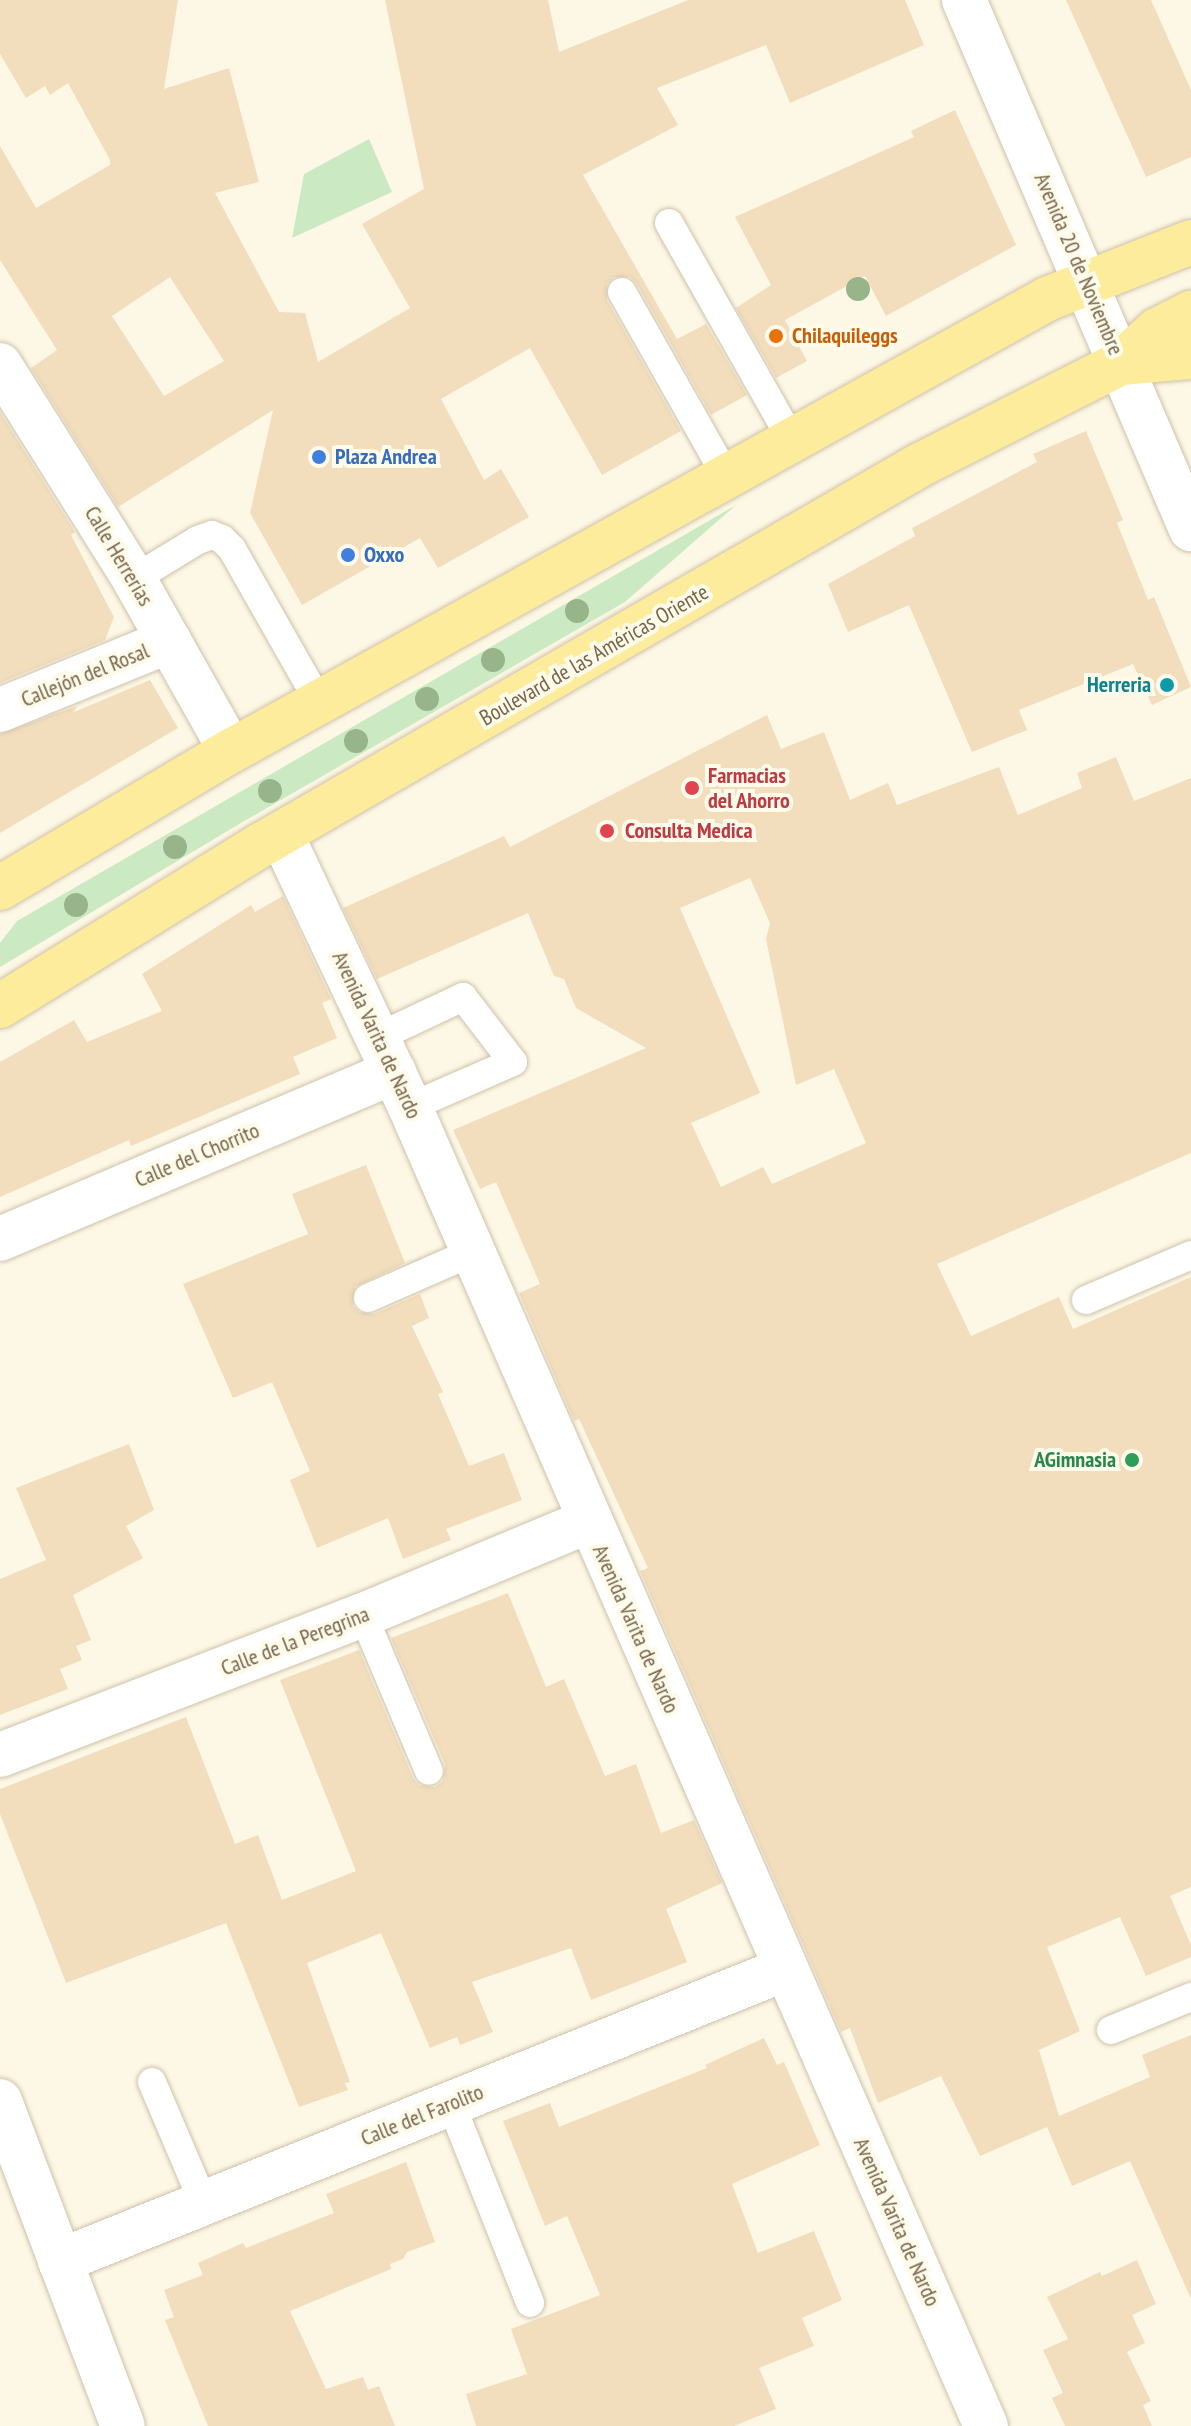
<!DOCTYPE html>
<html>
<head>
<meta charset="utf-8">
<style>
	body { margin:0 }
	#map { position:relative; width:1191px; height:2426px; overflow:hidden; background:#fdf8e5; font-family:"PT Sans Narrow",sans-serif }
	div>[style] { position:absolute }
	[style*='--x'] { left:calc(var(--x)*1px); top:calc(var(--y)*1px); width:calc(var(--w)*1px); rotate:calc(var(--a)*1deg) }
	.green>* { inset:0; background:#cbeac3 }
	.building>* { inset:0; background:#f2ddbc }
	.roads { filter:drop-shadow(0 0 2px #cec2ab) drop-shadow(0 0 2px #cec2ab) }
	.lane>* { height:28px; margin:-14px; padding:0 14px; transform-origin:14px; border-radius:14px; background:#fff }
	.street>* { height:44px; margin:-22px; padding:0 22px; transform-origin:22px; border-radius:22px; background:#fff }
	.secondary>* { height:44px; margin:-22px; padding:0 22px; transform-origin:22px; border-radius:22px; background:#fff }
	.primary>* { height:44px; margin:-22px; padding:0 22px; transform-origin:22px; border-radius:22px; background:#fcec9c }
	.trees>* { width:24px; height:24px; margin:-12px; border-radius:50%; background:#98b48b }
	.dots>* { width:22px; height:22px; translate:-50% -50%; box-sizing:border-box; border:4px solid #fffbeb; border-radius:50% }
	span { translate:-50% -50%; white-space:nowrap; text-align:center; line-height:1.15; -webkit-text-stroke:8px #fffbeb; paint-order:stroke }
	.street-label { font-size:22px; color:#766349 }
	.food-label { font-size:22px; color:#c56008; font-weight:700 }
	.left { translate:0 -50%; text-align:left }
	.shop-label { font-size:22px; color:#366cbe; font-weight:700 }
	.culture-label { font-size:22px; color:#0d838f; font-weight:700 }
	.right { translate:-100% -50%; text-align:right }
	.health-label { font-size:22px; color:#be3a42; font-weight:700 }
	.leisure-label { font-size:22px; color:#27864d; font-weight:700 }
</style>
</head>
<body>
<div id="map">
	<div class="green">
		<div style="clip-path:polygon(369px 139px,392px 192px,292px 238px,304px 174px)"></div>
		<div style="clip-path:polygon(736px 505px,625px 602px,246px 820px,0 967px,0 943px,17px 921px)"></div>
	</div>
	<div class="building">
		<div style="clip-path:polygon(evenodd,0 0,178px 0,164px 89px,229px 68px,259px 182px,215px 193px,279px 312px,305px 313px,318px 362px,410px 308px,362px 224px,424px 189px,385px 0,548px 0,559px 52px,688px 0,905px 0,924px 45px,790px 103px,766px 45px,657px 88px,678px 125px,583px 175px,677px 339px,706px 324px,747px 395px,711px 415px,637px 284px,630px 277px,614px 277px,607px 284px,607px 300px,681px 431px,602px 475px,530px 348px,441px 399px,484px 480px,501px 469px,529px 517px,438px 568px,420px 538px,302px 605px,250px 513px,273px 410px,118px 507px,31px 368px,57px 350px,0 260px,0 146px,36px 208px,110px 165px,110px 160px,68px 83px,50px 95px,45px 86px,26px 98px,0 54px,0 0,170px 277px,224px 361px,164px 396px,112px 316px,170px 277px)"></div>
		<div style="clip-path:polygon(1066px 0,1151px 0,1191px 90px,1191px 157px,1146px 177px)"></div>
		<div style="clip-path:polygon(955px 110px,1016px 245px,886px 316px,865px 276px,785px 320px,807px 361px,776px 378px,736px 308px,771px 285px,735px 217px,914px 137px,911px 131px)"></div>
		<div style="clip-path:polygon(0 412px,75px 532px,71px 535px,114px 617px,105px 640px,0 683px)"></div>
		<div style="clip-path:polygon(1086px 431px,1123px 520px,1117px 523px,1148px 600px,1154px 597px,1191px 687px,1152px 705px,1133px 664px,1019px 710px,1027px 730px,972px 752px,909px 605px,848px 632px,828px 584px,915px 536px,912px 528px,1037px 462px,1033px 454px)"></div>
		<div style="clip-path:polygon(150px 680px,178px 728px,0 833px,0 734px,77px 706px,74px 712px)"></div>
		<div style="clip-path:polygon(evenodd,767px 715px,781px 749px,824px 732px,850px 800px,888px 783px,897px 805px,999px 767px,1018px 815px,1082px 788px,1077px 773px,1116px 757px,1134px 801px,1191px 778px,1191px 1153px,937px 1264px,971px 1336px,1059px 1297px,1073px 1329px,1191px 1277px,1191px 1887px,1170px 1896px,1191px 1945px,1191px 1957px,1146px 1976px,1120px 1917px,1047px 1947px,1080px 2031px,1039px 2050px,1059px 2116px,1150px 2077px,1142px 2055px,1191px 2035px,1191px 2299px,1130px 2161px,1072px 2186px,1047px 2127px,980px 2156px,941px 2076px,878px 2103px,850px 2028px,841px 2032px,640px 1571px,648px 1568px,579px 1419px,574px 1421px,519px 1293px,540px 1284px,496px 1182px,480px 1189px,453px 1130px,646px 1048px,576px 1008px,564px 979px,554px 976px,528px 913px,377px 979px,343px 908px,504px 836px,510px 847px,767px 715px,750px 878px,770px 923px,766px 939px,796px 1085px,834px 1069px,866px 1143px,772px 1184px,763px 1167px,721px 1187px,691px 1123px,760px 1093px,680px 908px,750px 878px)"></div>
		<div style="clip-path:polygon(283px 896px,331px 999px,322px 1003px,337px 1038px,293px 1057px,300px 1074px,131px 1146px,129px 1140px,0 1197px,0 1062px,74px 1020px,87px 1042px,162px 1011px,142px 974px,251px 905px,255px 912px)"></div>
		<div style="clip-path:polygon(366px 1165px,405px 1263px,355px 1287px,353px 1306px,359px 1312px,374px 1314px,420px 1294px,429px 1318px,412px 1326px,443px 1392px,438px 1394px,469px 1466px,504px 1453px,522px 1500px,446px 1529px,451px 1540px,403px 1559px,388px 1518px,317px 1548px,290px 1480px,310px 1471px,272px 1382px,233px 1398px,183px 1284px,308px 1234px,292px 1194px)"></div>
		<div style="clip-path:polygon(129px 1444px,154px 1510px,126px 1526px,143px 1558px,73px 1595px,91px 1640px,76px 1646px,82px 1660px,60px 1669px,68px 1689px,0 1715px,0 1579px,46px 1560px,16px 1488px)"></div>
		<div style="clip-path:polygon(508px 1593px,546px 1687px,564px 1679px,605px 1776px,636px 1764px,661px 1833px,694px 1820px,722px 1883px,666px 1909px,687px 1962px,591px 2000px,571px 1948px,472px 1982px,493px 2032px,460px 2045px,457px 2037px,430px 2048px,381px 1933px,307px 1963px,350px 2082px,345px 2083px,348px 2090px,299px 2107px,226px 1923px,66px 1983px,0 1814px,0 1789px,186px 1717px,235px 1844px,258px 1835px,282px 1900px,356px 1871px,280px 1680px,359px 1650px,413px 1778px,419px 1785px,435px 1787px,443px 1781px,445px 1764px,391px 1638px)"></div>
		<div style="clip-path:polygon(764px 2038px,777px 2065px,784px 2062px,820px 2145px,732px 2184px,758px 2253px,814px 2231px,842px 2300px,802px 2318px,814px 2346px,759px 2368px,776px 2409px,734px 2426px,476px 2426px,466px 2394px,527px 2374px,511px 2329px,600px 2295px,567px 2216px,545px 2226px,503px 2121px,550px 2103px,559px 2127px,707px 2068px,705px 2065px)"></div>
		<div style="clip-path:polygon(406px 2162px,435px 2242px,407px 2252px,403px 2259px,390px 2264px,391px 2269px,290px 2311px,326px 2389px,363px 2377px,368px 2390px,379px 2386px,395px 2426px,208px 2426px,165px 2320px,174px 2317px,164px 2290px,203px 2275px,198px 2263px,243px 2243px,246px 2248px,334px 2213px,326px 2194px)"></div>
		<div style="clip-path:polygon(1137px 2260px,1156px 2304px,1132px 2315px,1145px 2343px,1127px 2352px,1151px 2401px,1143px 2405px,1152px 2426px,1065px 2426px,1052px 2398px,1063px 2393px,1043px 2350px,1068px 2339px,1047px 2297px,1100px 2272px,1102px 2276px)"></div>
	</div>
	<div class="roads">
		<div class="lane">
			<div style="--x:669;--y:223;--w:248;--a:60.5"></div>
			<div style="--x:622;--y:292;--w:209;--a:60.5"></div>
			<div style="--x:134;--y:579;--w:75;--a:-31.4"></div>
			<div style="--x:198;--y:540;--w:15;--a:-20"></div>
			<div style="--x:212;--y:535;--w:11;--a:22"></div>
			<div style="--x:222;--y:539;--w:14;--a:45"></div>
			<div style="--x:232;--y:549;--w:176;--a:60.4"></div>
			<div style="--x:378;--y:1037;--w:94;--a:-25.2"></div>
			<div style="--x:463;--y:997;--w:82;--a:52.4"></div>
			<div style="--x:513;--y:1062;--w:112;--a:156.4"></div>
			<div style="--x:368;--y:1298;--w:115;--a:-23.7"></div>
			<div style="--x:1086;--y:1300;--w:114;--a:-23.2"></div>
			<div style="--x:363;--y:1615;--w:169;--a:67.1"></div>
			<div style="--x:1111;--y:2030;--w:87;--a:-22.4"></div>
			<div style="--x:152;--y:2082;--w:133;--a:66.9"></div>
			<div style="--x:451;--y:2104;--w:214;--a:68.3"></div>
		</div>
		<div class="street">
			<div style="--x:0;--y:365;--w:252;--a:57.9"></div>
			<div style="--x:134;--y:579;--w:197;--a:60.6"></div>
			<div style="--x:0;--y:710;--w:183;--a:-22.2"></div>
			<div style="--x:281;--y:834;--w:302;--a:64.7"></div>
			<div style="--x:410;--y:1107;--w:1439;--a:66.41"></div>
			<div style="--x:0;--y:1239;--w:428;--a:-23"></div>
			<div style="--x:0;--y:1755;--w:389;--a:-21.1"></div>
			<div style="--x:363;--y:1615;--w:245;--a:-22.6"></div>
			<div style="--x:60;--y:2261;--w:782;--a:-21.94"></div>
		</div>
		<div class="secondary">
			<div style="--x:964;--y:0;--w:576;--a:66.78"></div>
			<div style="--x:0;--y:2101;--w:347;--a:69.3"></div>
		</div>
		<div class="primary">
			<div style="--x:1121;--y:363;--w:70;--a:-4.9"></div>
			<div style="--x:0;--y:888;--w:269;--a:-30.7"></div>
			<div style="--x:231;--y:751;--w:933;--a:-28.98"></div>
			<div style="--x:1047;--y:299;--w:155;--a:-21.6"></div>
			<div style="--x:0;--y:1006;--w:307;--a:-31.7"></div>
			<div style="--x:261;--y:845;--w:761;--a:-29.97"></div>
			<div style="--x:920;--y:465;--w:225;--a:-26.9"></div>
			<div style="--x:1121;--y:363;--w:49;--a:-42.5"></div>
			<div style="--x:1157;--y:330;--w:38;--a:-27"></div>
		</div>
	</div>
	<div class="trees">
		<div style="left:858px;top:289px"></div>
		<div style="left:577px;top:611px"></div>
		<div style="left:493px;top:660px"></div>
		<div style="left:427px;top:699px"></div>
		<div style="left:356px;top:741px"></div>
		<div style="left:270px;top:791px"></div>
		<div style="left:175px;top:847px"></div>
		<div style="left:76px;top:905px"></div>
	</div>
	<div class="dots">
		<div style="left:776px;top:336px;background:#e8710a"></div>
		<div style="left:319px;top:457px;background:#3f7fe0"></div>
		<div style="left:348px;top:555px;background:#3f7fe0"></div>
		<div style="left:1167px;top:685px;background:#0f9aa8"></div>
		<div style="left:692px;top:788px;background:#e0444e"></div>
		<div style="left:607px;top:831px;background:#e0444e"></div>
		<div style="left:1132px;top:1460px;background:#2e9e5b"></div>
	</div>
	<div class="street-label">
		<span style="left:1079px;top:264px;rotate:67deg">Avenida 20 de Noviembre</span>
		<span style="left:119px;top:556px;rotate:59deg">Calle Herrerías</span>
		<span style="left:594px;top:655px;rotate:-30deg">Boulevard de las Américas Oriente</span>
		<span style="left:85px;top:675px;rotate:-22deg">Callejón del Rosal</span>
		<span style="left:377px;top:1035px;rotate:65deg">Avenida Varita de Nardo</span>
		<span style="left:197px;top:1155px;rotate:-23deg">Calle del Chorrito</span>
		<span style="left:636px;top:1629px;rotate:66deg">Avenida Varita de Nardo</span>
		<span style="left:295px;top:1641px;rotate:-21deg">Calle de la Peregrina</span>
		<span style="left:422px;top:2115px;rotate:-22deg">Calle del Farolito</span>
		<span style="left:897px;top:2222px;rotate:66deg">Avenida Varita de Nardo</span>
	</div>
	<div class="food-label">
		<span class="left" style="left:792px;top:336px">Chilaquileggs</span>
	</div>
	<div class="shop-label">
		<span class="left" style="left:335px;top:457px">Plaza Andrea</span>
		<span class="left" style="left:364px;top:555px">Oxxo</span>
	</div>
	<div class="culture-label">
		<span class="right" style="left:1151px;top:685px">Herreria</span>
	</div>
	<div class="health-label">
		<span class="left" style="left:708px;top:788px">Farmacias<br>del Ahorro</span>
		<span class="left" style="left:625px;top:831px">Consulta Medica</span>
	</div>
	<div class="leisure-label">
		<span class="right" style="left:1116px;top:1460px">AGimnasia</span>
	</div>
</div>
</body>
</html>
